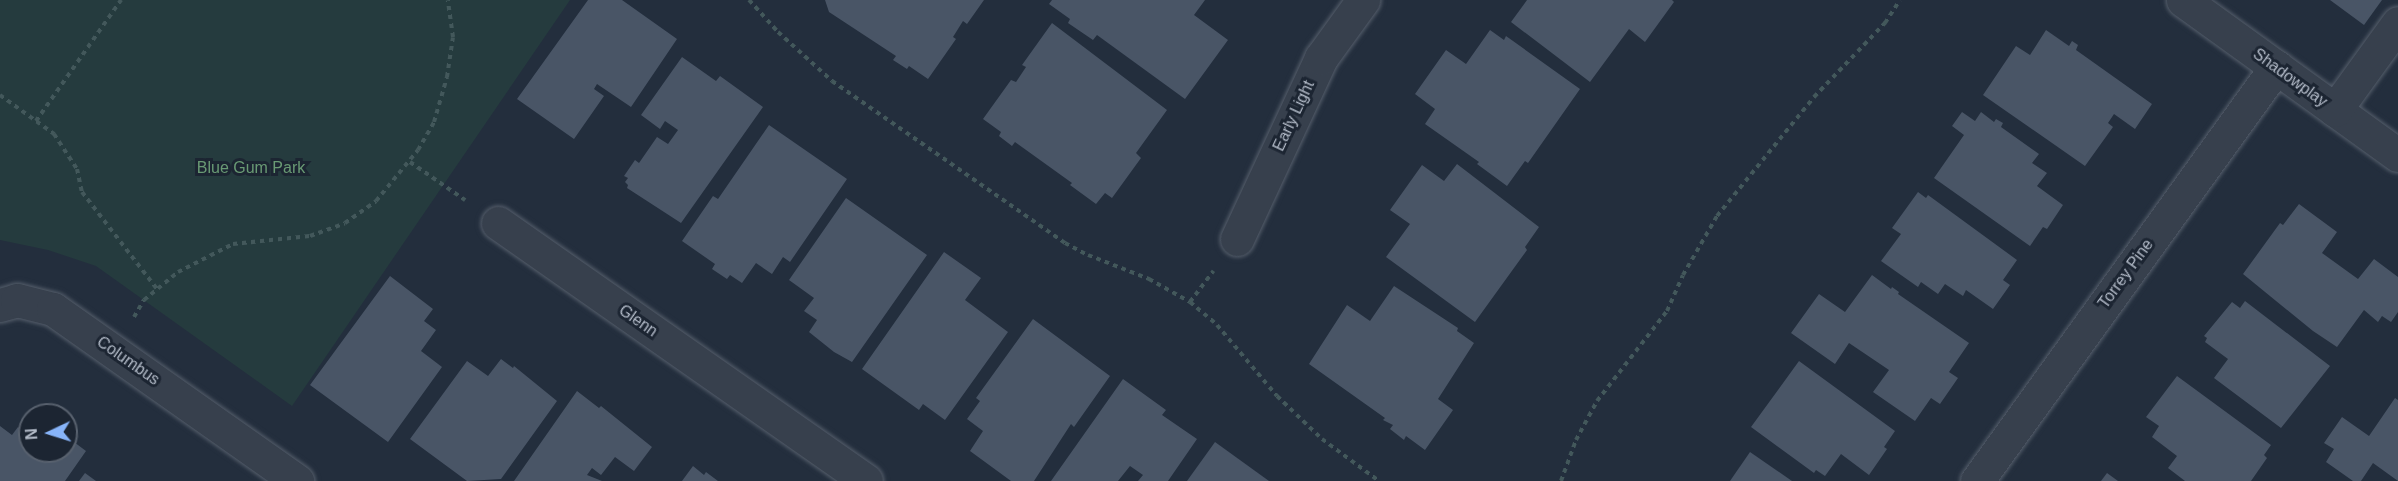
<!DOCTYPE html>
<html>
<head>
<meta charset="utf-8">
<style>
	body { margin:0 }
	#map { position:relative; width:2398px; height:481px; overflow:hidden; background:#232e3d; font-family:Arial,sans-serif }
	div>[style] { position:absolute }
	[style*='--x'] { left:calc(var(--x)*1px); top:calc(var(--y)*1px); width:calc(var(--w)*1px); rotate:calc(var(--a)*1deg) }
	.green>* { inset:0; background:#253b3e }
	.building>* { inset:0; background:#495566 }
	.path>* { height:4px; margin-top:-2px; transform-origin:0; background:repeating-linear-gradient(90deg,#43585b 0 4.5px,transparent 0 9px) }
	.roads { filter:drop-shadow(0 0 2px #555e6b) drop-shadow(0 0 2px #555e6b) }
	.minor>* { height:33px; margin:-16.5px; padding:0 16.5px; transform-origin:16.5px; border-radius:16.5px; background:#37404d }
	span { translate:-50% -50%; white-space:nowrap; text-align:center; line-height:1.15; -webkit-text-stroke:6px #1c2532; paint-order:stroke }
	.street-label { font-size:16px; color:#b3bbc8 }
	.park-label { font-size:16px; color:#699a74 }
	.north { position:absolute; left:18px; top:403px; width:60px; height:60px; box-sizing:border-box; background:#1c2532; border:2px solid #58616e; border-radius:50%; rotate:266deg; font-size:16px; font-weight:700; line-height:24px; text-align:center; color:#b3bbc8 }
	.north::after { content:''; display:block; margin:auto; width:21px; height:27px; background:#87b4f9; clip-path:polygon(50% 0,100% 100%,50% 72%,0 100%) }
</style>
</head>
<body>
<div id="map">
	<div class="green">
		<div style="clip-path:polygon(0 0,570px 0,292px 406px,96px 266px,48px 250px,0 240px)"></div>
	</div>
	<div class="building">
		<div style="clip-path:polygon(588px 0,622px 0,677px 39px,631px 107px,597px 84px,594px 89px,604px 96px,574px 139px,517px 99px)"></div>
		<div style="clip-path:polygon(825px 0,984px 0,967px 24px,963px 21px,953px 37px,956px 39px,928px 79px,909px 66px,907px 69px,893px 60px,896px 56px,829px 12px)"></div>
		<div style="clip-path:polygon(1052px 0,1205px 0,1194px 15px,1228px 40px,1185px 99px,1097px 35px,1093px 40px,1068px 23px,1070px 19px,1049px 4px)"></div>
		<div style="clip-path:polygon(1527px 0,1672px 0,1674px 2px,1645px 42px,1629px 29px,1590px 82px,1511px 22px)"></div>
		<div style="clip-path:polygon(2330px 0,2382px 0,2364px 25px)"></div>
		<div style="clip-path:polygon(1052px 23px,1167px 110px,1136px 153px,1141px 158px,1112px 198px,1105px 193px,1096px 204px,1070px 185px,1072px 183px,1015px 142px,1012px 146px,999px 136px,1001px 132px,983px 119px,1011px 80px,1016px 82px,1026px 67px,1022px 65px)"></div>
		<div style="clip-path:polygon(1490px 30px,1504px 40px,1506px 36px,1580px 89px,1528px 163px,1525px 161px,1507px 186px,1477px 164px,1479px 162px,1425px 124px,1435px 109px,1415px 94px,1446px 50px,1466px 64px)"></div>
		<div style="clip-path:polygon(2046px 30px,2069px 46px,2072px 41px,2078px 45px,2076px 50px,2152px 104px,2135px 129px,2114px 114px,2108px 123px,2113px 127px,2085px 166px,1983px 95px,2016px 46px,2030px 55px)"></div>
		<div style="clip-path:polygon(682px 57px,716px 81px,720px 76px,763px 107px,681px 223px,627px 188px,628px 185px,625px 182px,628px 178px,624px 176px,635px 160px,639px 163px,657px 137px,668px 144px,678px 130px,665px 121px,660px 129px,641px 115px)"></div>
		<div style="clip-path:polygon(1962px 112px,1975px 121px,1981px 112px,1994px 122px,1996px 119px,2003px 123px,2001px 127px,2039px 154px,2032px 163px,2047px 173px,2037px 186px,2063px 205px,2047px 229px,2043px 227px,2030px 246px,1934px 178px,1964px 135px,1952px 126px)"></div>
		<div style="clip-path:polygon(769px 125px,847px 179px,790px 262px,783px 257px,772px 274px,756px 263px,742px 283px,730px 275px,727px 279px,712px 269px,715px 264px,682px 241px,713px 196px,718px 199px)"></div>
		<div style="clip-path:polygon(1457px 164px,1539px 227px,1525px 247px,1527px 250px,1475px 322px,1386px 257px,1410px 224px,1390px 210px,1422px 165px,1444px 181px)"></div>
		<div style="clip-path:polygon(1918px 192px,1926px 198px,1928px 195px,2017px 260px,2003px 280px,2010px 285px,1993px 309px,1966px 290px,1963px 296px,1945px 284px,1938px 294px,1921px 282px,1918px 287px,1881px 261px,1901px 234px,1892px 228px)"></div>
		<div style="clip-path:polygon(846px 198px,927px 255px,852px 362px,834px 352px,809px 332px,817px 320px,804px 311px,814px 298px,789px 280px)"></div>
		<div style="clip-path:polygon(2299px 204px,2337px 232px,2322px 253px,2358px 279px,2374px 259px,2398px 277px,2398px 312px,2391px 322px,2382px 316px,2378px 322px,2364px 310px,2337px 347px,2313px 331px,2243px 274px,2280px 223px,2283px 225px)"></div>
		<div style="clip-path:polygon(944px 252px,981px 278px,965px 300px,1008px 332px,945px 420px,923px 404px,919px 410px,862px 369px)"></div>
		<div style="clip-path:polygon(1872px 275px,1891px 289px,1892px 287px,1899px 292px,1898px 294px,1969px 343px,1949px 372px,1958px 378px,1940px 404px,1931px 398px,1915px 421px,1873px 392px,1889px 370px,1849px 343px,1835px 364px,1791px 333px,1819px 294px,1845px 312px)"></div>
		<div style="clip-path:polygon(390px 276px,433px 309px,424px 321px,436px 330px,421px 351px,442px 367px,388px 442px,310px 385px)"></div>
		<div style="clip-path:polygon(1394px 286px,1458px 328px,1457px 331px,1474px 343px,1438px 399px,1453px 410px,1425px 450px,1406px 436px,1404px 440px,1390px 429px,1393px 425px,1383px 420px,1385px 418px,1309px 364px,1347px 305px,1370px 321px)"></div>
		<div style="clip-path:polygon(2245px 301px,2330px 366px,2281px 428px,2214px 378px,2228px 359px,2205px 342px,2207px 338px,2204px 336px,2232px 302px,2240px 308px)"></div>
		<div style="clip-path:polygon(1033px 319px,1110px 376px,1074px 427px,1071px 424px,1034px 481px,1011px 481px,970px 451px,983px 431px,967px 419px,980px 401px,976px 398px)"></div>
		<div style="clip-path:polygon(501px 359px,513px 368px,514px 366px,557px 401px,501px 479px,467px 481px,410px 439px,467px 361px,488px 376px)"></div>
		<div style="clip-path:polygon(1799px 361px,1895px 431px,1884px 447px,1887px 449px,1869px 475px,1841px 454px,1825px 476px,1816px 470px,1814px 473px,1751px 427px)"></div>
		<div style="clip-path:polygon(2177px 376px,2271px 445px,2264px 455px,2267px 458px,2251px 481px,2185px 481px,2168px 468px,2177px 456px,2152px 437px,2159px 426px,2146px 417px)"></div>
		<div style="clip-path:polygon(1123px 379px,1166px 410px,1162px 415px,1197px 439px,1168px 481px,1138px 481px,1143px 475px,1130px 466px,1118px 481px,1051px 481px)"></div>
		<div style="clip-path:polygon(577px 391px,599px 408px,601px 406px,652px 447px,634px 471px,615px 457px,601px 475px,592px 468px,587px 475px,602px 481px,514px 481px)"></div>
		<div style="clip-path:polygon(2395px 398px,2398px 400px,2398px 481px,2373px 463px,2361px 481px,2353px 481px,2326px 462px,2334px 449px,2324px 443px,2342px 417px,2369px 436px)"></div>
		<div style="clip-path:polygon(0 426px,12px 435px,18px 427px,30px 437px,30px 451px,66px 451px,66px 436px,86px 451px,65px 481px,0 481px)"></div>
		<div style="clip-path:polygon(1215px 442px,1269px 481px,1187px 481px)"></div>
		<div style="clip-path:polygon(1750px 452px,1792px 481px,1730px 481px)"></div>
		<div style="clip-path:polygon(693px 466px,704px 475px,706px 472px,718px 481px,682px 481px)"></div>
		<div style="clip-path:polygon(85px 473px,96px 481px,79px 481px)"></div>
		<div style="clip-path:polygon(2107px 473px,2118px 481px,2101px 481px)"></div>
	</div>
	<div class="path">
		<div style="--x:749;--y:0;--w:43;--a:47.8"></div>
		<div style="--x:778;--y:32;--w:73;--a:42.2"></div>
		<div style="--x:832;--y:81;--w:284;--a:34.8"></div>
		<div style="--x:1065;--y:243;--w:26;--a:28"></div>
		<div style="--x:1088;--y:255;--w:66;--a:21.5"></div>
		<div style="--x:1149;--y:279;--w:47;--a:29.3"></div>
		<div style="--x:1190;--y:302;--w:35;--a:40"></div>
		<div style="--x:1217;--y:325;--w:93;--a:49.8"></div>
		<div style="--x:1277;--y:396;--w:62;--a:43.7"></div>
		<div style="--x:1322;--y:439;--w:71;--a:36.4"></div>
		<div style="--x:0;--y:95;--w:67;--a:35.8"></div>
		<div style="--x:54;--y:134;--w:42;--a:56.7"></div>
		<div style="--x:77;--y:169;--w:24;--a:78"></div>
		<div style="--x:82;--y:192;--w:123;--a:52.3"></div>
		<div style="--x:36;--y:121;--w:148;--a:-54.9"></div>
		<div style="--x:410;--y:162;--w:67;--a:34.6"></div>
		<div style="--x:1190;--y:302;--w:39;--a:-53"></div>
		<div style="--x:134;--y:317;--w:20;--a:-60"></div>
		<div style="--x:144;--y:300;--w:44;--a:-39.5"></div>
		<div style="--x:178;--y:272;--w:62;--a:-27"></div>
		<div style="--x:233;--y:244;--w:77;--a:-5.9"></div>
		<div style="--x:310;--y:236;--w:37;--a:-20"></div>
		<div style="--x:345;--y:223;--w:38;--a:-35"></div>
		<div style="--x:376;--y:201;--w:66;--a:-50.5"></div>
		<div style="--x:418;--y:150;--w:32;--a:-60"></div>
		<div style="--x:434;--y:122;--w:47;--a:-73.9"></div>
		<div style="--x:447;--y:77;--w:40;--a:-81.5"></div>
		<div style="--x:453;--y:37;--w:37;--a:-98"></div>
		<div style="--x:1561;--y:481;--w:44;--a:-69.9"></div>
		<div style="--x:1576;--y:440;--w:44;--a:-61.7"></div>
		<div style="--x:1597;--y:401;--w:114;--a:-52.1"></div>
		<div style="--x:1667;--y:311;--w:39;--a:-66"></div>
		<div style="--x:1683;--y:275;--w:68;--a:-60"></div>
		<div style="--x:1717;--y:216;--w:154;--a:-50.8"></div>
		<div style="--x:1814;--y:97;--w:103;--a:-46.2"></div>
		<div style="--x:1885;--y:23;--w:27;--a:-57"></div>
	</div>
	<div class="roads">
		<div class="minor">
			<div style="--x:2183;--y:0;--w:265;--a:35.8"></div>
			<div style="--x:2335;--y:110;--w:107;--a:-54.1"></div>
			<div style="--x:498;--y:223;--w:449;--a:35"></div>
			<div style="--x:1237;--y:239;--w:200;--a:-65.1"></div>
			<div style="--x:1321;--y:58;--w:72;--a:-54.1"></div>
			<div style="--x:0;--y:305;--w:18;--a:-16"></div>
			<div style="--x:17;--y:300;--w:37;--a:14"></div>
			<div style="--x:53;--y:309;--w:299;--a:35.2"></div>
			<div style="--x:1977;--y:481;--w:511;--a:-54.16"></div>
		</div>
	</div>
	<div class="street-label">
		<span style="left:2290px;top:78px;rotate:36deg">Shadowplay</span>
		<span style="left:1294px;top:116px;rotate:-65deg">Early Light</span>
		<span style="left:2126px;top:274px;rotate:-54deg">Torrey Pine</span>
		<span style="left:638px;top:321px;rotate:35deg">Glenn</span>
		<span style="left:128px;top:361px;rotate:35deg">Columbus</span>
	</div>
	<div class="park-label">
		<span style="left:251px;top:168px">Blue Gum Park</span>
	</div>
	<div class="north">N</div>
</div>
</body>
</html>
